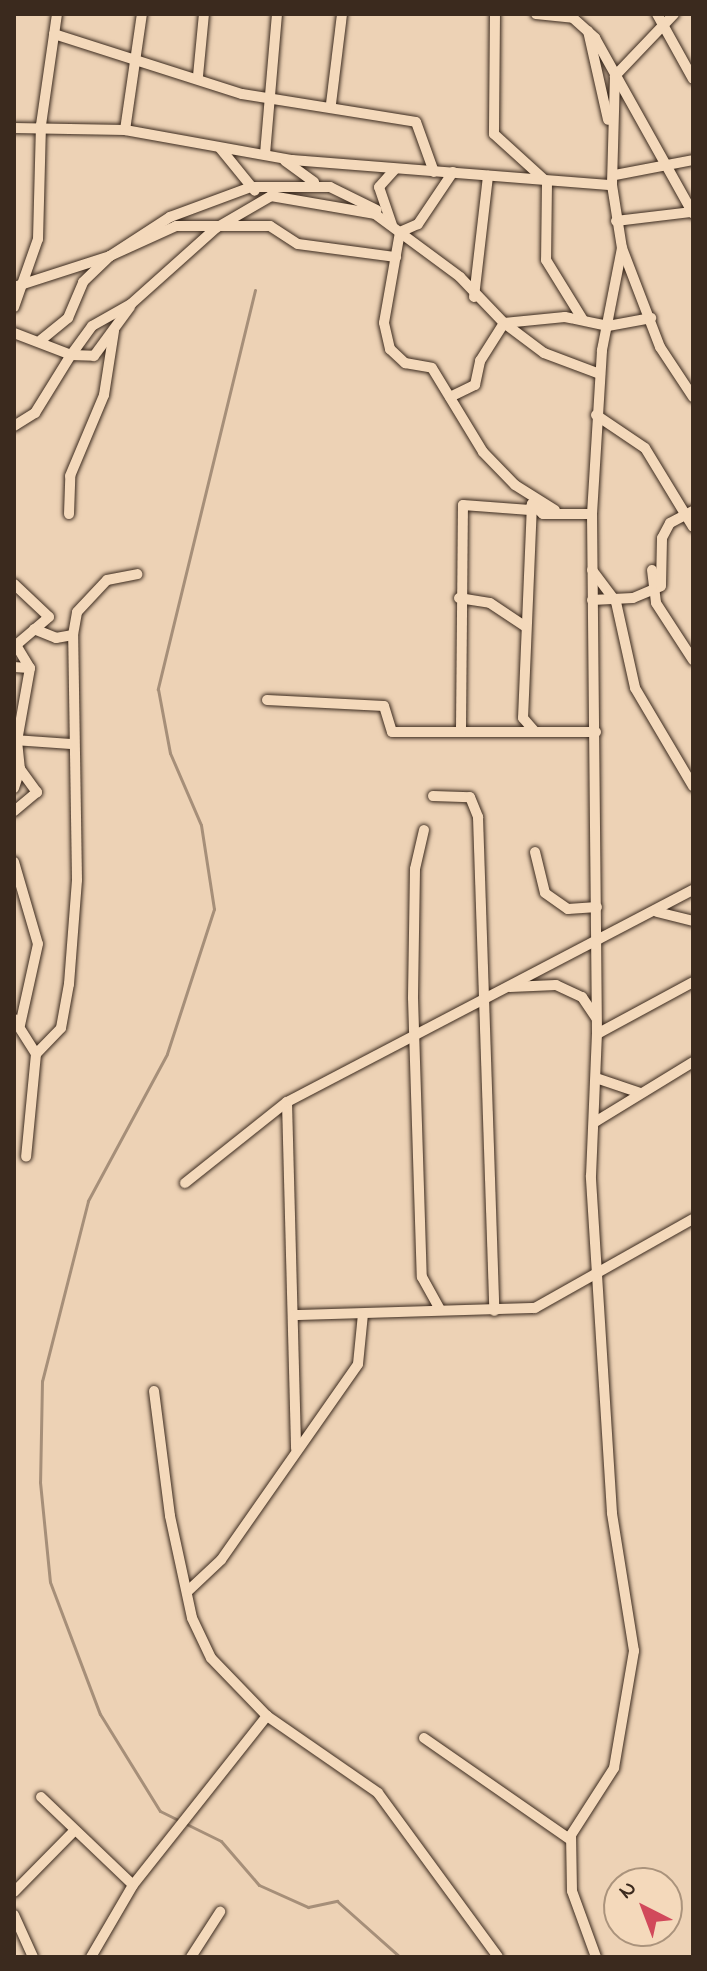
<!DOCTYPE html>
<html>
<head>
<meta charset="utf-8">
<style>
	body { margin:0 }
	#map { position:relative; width:707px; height:1971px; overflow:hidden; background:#edd2b5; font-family:"Indie Flower",sans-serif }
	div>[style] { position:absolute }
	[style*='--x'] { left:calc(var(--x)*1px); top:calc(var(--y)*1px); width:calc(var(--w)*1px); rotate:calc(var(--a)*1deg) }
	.stream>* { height:3px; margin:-1.5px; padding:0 1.5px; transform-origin:1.5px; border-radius:1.5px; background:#a68f79 }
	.roads { filter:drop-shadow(0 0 2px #3b2a1e) drop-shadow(0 0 2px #3b2a1e) }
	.minor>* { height:10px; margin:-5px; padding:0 5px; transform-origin:5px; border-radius:5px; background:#f4d9bb }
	span { translate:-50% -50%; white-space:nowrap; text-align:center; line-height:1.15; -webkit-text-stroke:7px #f4d9bb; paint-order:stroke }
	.frame { position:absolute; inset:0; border:16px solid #3b2a1e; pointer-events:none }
	.north { position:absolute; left:603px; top:1867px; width:80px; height:80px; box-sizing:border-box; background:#f4d9bb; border:2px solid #aa937c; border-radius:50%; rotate:318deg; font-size:22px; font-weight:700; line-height:32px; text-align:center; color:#3b2a1e }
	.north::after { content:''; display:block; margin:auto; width:28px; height:36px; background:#d1495b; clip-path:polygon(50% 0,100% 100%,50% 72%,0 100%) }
</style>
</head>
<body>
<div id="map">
	<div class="stream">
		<div style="--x:255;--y:290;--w:411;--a:103.7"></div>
		<div style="--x:158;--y:689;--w:65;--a:79.4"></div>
		<div style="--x:170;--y:753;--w:78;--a:66.7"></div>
		<div style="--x:201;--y:825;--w:85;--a:81.2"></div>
		<div style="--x:214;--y:909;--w:152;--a:108"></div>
		<div style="--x:167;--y:1054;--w:167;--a:118.3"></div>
		<div style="--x:88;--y:1201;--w:186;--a:104.3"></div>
		<div style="--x:42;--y:1381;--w:101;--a:91.1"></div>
		<div style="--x:40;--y:1482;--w:100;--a:84.3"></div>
		<div style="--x:50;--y:1582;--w:141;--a:69.3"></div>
		<div style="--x:100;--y:1714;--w:114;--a:58.3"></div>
		<div style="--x:160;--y:1811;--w:68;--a:26.2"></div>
		<div style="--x:221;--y:1841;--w:58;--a:49.2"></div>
		<div style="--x:259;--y:1885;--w:54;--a:24.2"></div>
		<div style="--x:308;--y:1907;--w:30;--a:-12"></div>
		<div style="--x:337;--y:1901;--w:84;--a:41.6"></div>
	</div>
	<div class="roads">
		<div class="minor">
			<div style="--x:495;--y:14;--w:120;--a:90.5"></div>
			<div style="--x:494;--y:134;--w:72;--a:42.2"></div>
			<div style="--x:547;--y:182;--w:78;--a:90.7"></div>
			<div style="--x:546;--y:260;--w:70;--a:58.3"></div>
			<div style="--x:536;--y:14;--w:37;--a:6"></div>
			<div style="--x:573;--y:18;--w:30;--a:42"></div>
			<div style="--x:595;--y:38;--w:201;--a:60.8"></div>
			<div style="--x:657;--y:14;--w:74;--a:61"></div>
			<div style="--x:674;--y:14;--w:86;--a:133.6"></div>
			<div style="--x:615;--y:76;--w:109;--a:91.6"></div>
			<div style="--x:612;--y:185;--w:64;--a:81"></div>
			<div style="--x:622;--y:248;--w:106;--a:69"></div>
			<div style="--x:660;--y:347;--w:60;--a:56.6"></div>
			<div style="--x:588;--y:31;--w:91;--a:77.3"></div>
			<div style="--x:54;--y:34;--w:197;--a:17.7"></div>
			<div style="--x:242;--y:94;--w:176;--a:9.1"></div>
			<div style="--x:416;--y:122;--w:53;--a:70.2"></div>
			<div style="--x:198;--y:76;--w:62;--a:-84.5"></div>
			<div style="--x:331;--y:104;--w:91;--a:-83"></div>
			<div style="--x:14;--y:128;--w:111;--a:1"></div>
			<div style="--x:125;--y:130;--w:170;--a:10.2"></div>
			<div style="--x:292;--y:160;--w:321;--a:4.5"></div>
			<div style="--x:125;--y:130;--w:117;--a:-81.7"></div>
			<div style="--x:220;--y:148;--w:55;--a:50.9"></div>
			<div style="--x:265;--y:154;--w:141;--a:-85.1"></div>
			<div style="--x:285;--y:161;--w:36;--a:36"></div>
			<div style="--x:453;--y:172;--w:63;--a:123.9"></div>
			<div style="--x:418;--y:224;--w:20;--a:156"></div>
			<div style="--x:400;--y:232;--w:92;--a:100"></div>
			<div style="--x:384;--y:323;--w:27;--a:77"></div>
			<div style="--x:390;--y:349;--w:21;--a:43"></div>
			<div style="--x:405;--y:363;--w:27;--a:10"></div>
			<div style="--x:432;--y:368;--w:98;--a:58.7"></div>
			<div style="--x:483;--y:452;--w:46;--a:45.9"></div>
			<div style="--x:515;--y:485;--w:47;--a:32"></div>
			<div style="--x:615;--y:175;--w:79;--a:-10.9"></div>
			<div style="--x:616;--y:221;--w:77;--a:-6.8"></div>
			<div style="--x:392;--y:225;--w:40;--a:-108.9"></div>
			<div style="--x:379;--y:187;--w:24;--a:-48"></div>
			<div style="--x:14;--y:287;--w:101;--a:-17.9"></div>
			<div style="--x:110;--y:256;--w:72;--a:-33"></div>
			<div style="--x:170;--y:217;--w:86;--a:-20.3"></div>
			<div style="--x:251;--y:187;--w:79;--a:0"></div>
			<div style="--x:330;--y:187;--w:52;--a:26.1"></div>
			<div style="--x:474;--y:297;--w:122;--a:-83.4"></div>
			<div style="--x:14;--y:307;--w:72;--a:-70.6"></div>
			<div style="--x:38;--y:239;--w:114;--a:-88.5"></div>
			<div style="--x:41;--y:125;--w:112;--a:-81.8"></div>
			<div style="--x:14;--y:333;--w:61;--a:21.1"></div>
			<div style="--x:71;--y:355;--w:36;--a:-54"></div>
			<div style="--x:92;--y:326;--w:45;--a:-29.4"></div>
			<div style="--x:131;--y:304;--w:114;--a:-41.8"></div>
			<div style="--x:216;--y:228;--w:64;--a:-30.2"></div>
			<div style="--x:271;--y:196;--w:106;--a:9.8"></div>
			<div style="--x:375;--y:214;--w:106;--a:36.5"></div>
			<div style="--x:460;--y:277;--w:64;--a:46.3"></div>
			<div style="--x:504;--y:323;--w:61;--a:-5.6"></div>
			<div style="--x:565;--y:317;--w:44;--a:11.8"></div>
			<div style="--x:608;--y:326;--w:44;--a:-10.5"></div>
			<div style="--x:41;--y:340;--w:35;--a:-39"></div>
			<div style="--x:68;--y:318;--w:39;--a:-67"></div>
			<div style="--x:83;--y:282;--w:37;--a:-44"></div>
			<div style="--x:110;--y:256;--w:72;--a:-24.4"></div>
			<div style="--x:176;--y:226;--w:94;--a:0"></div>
			<div style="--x:270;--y:226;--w:33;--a:33"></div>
			<div style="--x:298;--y:244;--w:99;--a:7.6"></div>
			<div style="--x:450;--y:397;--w:28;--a:-26"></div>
			<div style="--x:475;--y:385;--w:25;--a:-78"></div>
			<div style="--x:480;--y:361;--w:45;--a:-57.7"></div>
			<div style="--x:504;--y:323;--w:50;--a:36.9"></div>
			<div style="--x:544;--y:353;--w:60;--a:20.6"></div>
			<div style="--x:596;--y:415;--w:59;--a:34"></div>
			<div style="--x:645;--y:448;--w:92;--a:58.7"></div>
			<div style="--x:14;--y:426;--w:25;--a:-32"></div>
			<div style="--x:35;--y:413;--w:68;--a:-58.2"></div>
			<div style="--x:71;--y:355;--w:23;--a:2"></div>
			<div style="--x:94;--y:356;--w:61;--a:-53.7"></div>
			<div style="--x:532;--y:504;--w:214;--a:92.4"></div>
			<div style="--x:523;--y:718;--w:18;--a:49"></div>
			<div style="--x:69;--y:514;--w:38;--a:-88"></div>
			<div style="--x:70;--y:476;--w:88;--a:-67.2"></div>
			<div style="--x:104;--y:395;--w:65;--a:-81.1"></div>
			<div style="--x:592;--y:570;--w:40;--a:53"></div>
			<div style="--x:616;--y:602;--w:88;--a:77.5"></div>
			<div style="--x:635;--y:688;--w:114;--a:59.4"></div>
			<div style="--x:652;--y:570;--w:33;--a:83"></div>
			<div style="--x:656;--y:603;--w:68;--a:57"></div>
			<div style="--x:14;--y:584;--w:48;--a:43.3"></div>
			<div style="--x:49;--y:617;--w:43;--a:139.7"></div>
			<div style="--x:16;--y:645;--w:27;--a:59"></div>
			<div style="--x:459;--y:598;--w:31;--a:9"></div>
			<div style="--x:490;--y:603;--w:43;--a:33.7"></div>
			<div style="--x:592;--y:600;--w:41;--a:-2.8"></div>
			<div style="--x:633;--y:598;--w:30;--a:-23"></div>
			<div style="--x:661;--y:586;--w:48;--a:-88.8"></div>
			<div style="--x:662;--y:538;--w:17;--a:-62"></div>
			<div style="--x:670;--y:523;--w:26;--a:-28"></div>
			<div style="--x:34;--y:629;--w:24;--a:22"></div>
			<div style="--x:56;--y:638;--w:17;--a:-10"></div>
			<div style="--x:73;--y:635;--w:23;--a:-80"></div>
			<div style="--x:77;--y:612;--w:44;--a:-46.8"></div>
			<div style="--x:107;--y:580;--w:31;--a:-11"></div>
			<div style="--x:14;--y:667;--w:16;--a:4"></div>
			<div style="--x:30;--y:668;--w:74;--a:100.1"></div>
			<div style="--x:17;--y:741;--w:28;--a:84"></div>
			<div style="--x:20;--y:769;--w:29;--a:54"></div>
			<div style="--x:37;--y:792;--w:30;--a:140"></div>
			<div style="--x:267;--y:700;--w:117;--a:2.9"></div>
			<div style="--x:384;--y:706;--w:27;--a:73"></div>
			<div style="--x:392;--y:732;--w:204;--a:0"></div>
			<div style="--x:461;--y:730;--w:225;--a:-89.5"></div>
			<div style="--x:463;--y:505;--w:67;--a:4.3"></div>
			<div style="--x:530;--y:510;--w:6;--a:-72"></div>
			<div style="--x:532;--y:504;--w:15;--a:42"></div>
			<div style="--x:543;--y:514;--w:49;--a:0"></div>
			<div style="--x:14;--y:740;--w:57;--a:4"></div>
			<div style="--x:14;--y:788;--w:20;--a:-72"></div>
			<div style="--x:433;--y:796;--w:37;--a:2"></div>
			<div style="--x:470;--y:797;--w:22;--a:68"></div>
			<div style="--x:478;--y:817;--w:494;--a:88.1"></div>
			<div style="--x:424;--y:830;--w:40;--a:103"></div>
			<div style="--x:415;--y:869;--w:129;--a:90.9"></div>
			<div style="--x:413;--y:998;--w:279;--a:88.2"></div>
			<div style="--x:422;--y:1277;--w:37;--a:61"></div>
			<div style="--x:535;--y:852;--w:42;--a:76.3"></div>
			<div style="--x:545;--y:893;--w:28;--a:35"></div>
			<div style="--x:568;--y:909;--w:29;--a:-4"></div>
			<div style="--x:14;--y:862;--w:85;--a:73.7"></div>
			<div style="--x:38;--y:944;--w:83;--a:102.5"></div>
			<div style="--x:657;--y:912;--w:37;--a:14"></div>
			<div style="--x:510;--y:987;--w:46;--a:-2.5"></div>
			<div style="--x:556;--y:985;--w:29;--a:25"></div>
			<div style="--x:582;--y:997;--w:25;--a:56"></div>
			<div style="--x:14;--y:1019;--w:41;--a:57.8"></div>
			<div style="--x:36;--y:1054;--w:103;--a:95.5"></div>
			<div style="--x:597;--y:1034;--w:109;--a:-28.4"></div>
			<div style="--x:36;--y:1054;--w:36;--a:-46"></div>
			<div style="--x:61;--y:1028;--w:45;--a:-79.7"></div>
			<div style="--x:69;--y:984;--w:104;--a:-85.6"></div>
			<div style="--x:77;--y:880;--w:245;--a:-90.9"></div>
			<div style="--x:596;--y:1078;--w:46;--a:18.8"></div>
			<div style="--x:287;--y:1102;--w:347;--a:88.5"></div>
			<div style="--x:595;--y:1122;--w:115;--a:-31.5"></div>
			<div style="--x:185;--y:1183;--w:130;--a:-38.5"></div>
			<div style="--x:287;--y:1102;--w:458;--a:-27.6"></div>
			<div style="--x:295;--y:1315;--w:240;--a:-1.7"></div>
			<div style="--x:535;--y:1308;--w:181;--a:-29.4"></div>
			<div style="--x:154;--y:1391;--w:126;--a:82.7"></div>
			<div style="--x:170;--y:1516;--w:104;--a:77.8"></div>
			<div style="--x:192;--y:1618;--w:44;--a:64.6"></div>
			<div style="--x:211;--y:1658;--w:81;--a:46"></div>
			<div style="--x:267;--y:1716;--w:135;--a:34.7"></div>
			<div style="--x:378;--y:1793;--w:203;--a:53.8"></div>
			<div style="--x:189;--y:1590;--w:44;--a:-43.2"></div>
			<div style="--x:221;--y:1560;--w:239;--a:-55"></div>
			<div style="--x:358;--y:1364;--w:50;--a:-84.3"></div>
			<div style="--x:424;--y:1738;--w:179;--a:34.8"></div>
			<div style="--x:41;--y:1797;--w:127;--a:43.7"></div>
			<div style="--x:14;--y:1892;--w:86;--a:-45.5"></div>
			<div style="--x:14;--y:1915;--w:46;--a:65.7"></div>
			<div style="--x:91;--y:1957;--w:83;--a:-59.7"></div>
			<div style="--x:133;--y:1885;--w:216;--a:-51.6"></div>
			<div style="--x:191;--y:1957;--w:54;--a:-57.2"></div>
			<div style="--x:596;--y:1957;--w:70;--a:-110"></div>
			<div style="--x:572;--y:1891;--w:56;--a:-91"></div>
			<div style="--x:571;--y:1835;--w:80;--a:-57.3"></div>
			<div style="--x:614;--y:1768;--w:119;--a:-80.3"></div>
			<div style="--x:634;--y:1651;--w:140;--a:-99.1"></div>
			<div style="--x:612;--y:1513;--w:338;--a:-93.6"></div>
			<div style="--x:591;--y:1176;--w:142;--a:-87.6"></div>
			<div style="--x:597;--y:1034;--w:520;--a:-90.55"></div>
			<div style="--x:592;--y:514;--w:164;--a:-86.5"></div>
			<div style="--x:602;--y:350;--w:104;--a:-78.9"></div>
		</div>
	</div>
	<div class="frame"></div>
	<div class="north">N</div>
</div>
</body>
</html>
